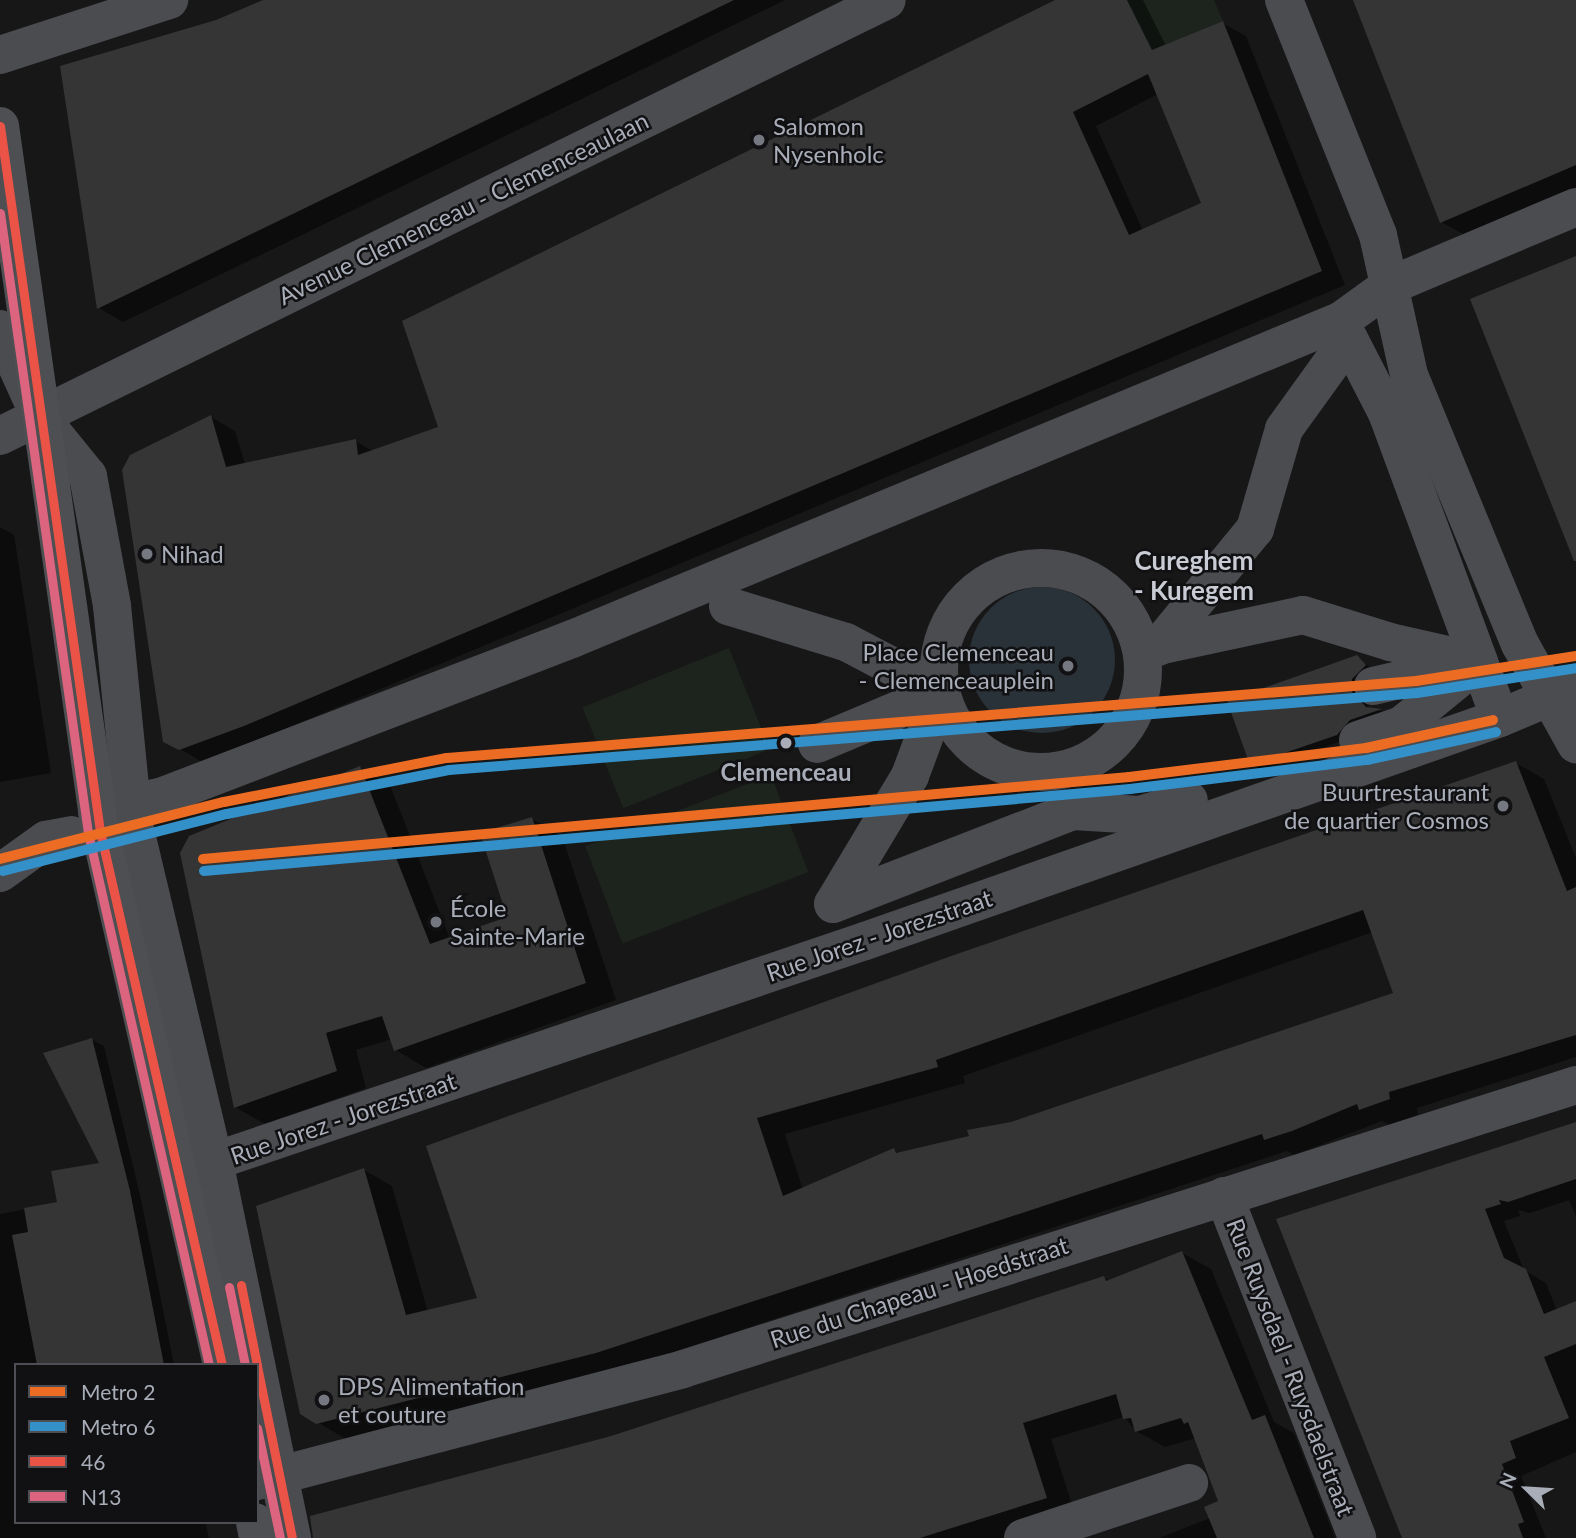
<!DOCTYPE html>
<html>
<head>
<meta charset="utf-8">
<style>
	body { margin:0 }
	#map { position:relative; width:1576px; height:1538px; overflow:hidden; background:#171717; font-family:Lato,sans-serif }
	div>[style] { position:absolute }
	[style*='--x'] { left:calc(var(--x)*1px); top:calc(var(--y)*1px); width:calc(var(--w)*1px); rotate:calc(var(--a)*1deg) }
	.green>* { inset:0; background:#1d241e; transform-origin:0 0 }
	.water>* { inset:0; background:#2a3239 }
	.round { border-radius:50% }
	.shadow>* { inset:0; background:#0007 }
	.building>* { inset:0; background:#353536 }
	.minor>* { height:38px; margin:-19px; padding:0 19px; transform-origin:19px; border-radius:19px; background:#4b4c50 }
	.minor>.ring { margin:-19px; padding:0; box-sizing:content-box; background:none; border:38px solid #4b4c50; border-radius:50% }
	.major>* { height:38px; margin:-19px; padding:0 19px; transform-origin:19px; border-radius:19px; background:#4d4f52 }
	.bus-1>* { height:9px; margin:-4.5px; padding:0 4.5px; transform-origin:4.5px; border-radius:4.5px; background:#ec5347 }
	.bus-2>* { height:9px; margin:-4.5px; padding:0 4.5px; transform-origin:4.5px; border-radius:4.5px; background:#dc647e }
	.metro-1>* { height:10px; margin:-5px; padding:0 5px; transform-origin:5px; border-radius:5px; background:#ed6c23 }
	.metro-2>* { height:10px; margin:-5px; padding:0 5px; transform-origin:5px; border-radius:5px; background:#3390c8 }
	.dots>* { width:19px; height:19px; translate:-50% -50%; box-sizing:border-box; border:4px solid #111113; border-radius:50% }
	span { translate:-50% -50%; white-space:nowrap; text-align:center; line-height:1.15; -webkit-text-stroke:5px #111113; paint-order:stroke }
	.poi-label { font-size:24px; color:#a8adb8 }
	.left { translate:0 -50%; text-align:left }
	.right { translate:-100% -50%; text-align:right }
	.street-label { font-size:24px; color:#a8adb8 }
	.stop-label { font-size:24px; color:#a8adb8; font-weight:700 }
	.neighbourhood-label { font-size:26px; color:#c9ccd4; font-weight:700 }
	.legend { position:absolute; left:14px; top:1363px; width:245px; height:161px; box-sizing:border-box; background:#111113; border:2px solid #4d4f55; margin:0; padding:9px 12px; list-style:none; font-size:21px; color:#a8adb8 }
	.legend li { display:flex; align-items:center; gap:14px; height:35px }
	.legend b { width:35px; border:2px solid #4d4f55 }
	.north { position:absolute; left:1492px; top:1454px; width:70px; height:70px; -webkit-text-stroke:5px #111113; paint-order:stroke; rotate:294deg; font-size:19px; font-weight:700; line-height:28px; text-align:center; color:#a8adb8 }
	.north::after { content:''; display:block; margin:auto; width:24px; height:32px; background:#a8adb8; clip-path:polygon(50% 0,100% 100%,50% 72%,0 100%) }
</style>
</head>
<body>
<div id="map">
	<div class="green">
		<div style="clip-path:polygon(1127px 0,1214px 0,1223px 21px,1152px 50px)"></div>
		<div style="left:729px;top:648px;width:109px;height:158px;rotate:68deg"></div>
		<div style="left:771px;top:775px;width:104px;height:199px;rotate:69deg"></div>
	</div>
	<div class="water">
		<div class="round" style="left:969px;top:587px;width:146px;height:146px"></div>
	</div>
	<div class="shadow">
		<div style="clip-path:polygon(268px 0,785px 0,123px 322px,99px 308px,216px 22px)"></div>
		<div style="clip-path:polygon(evenodd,1061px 0,1143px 0,1166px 46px,1222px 23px,1246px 36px,1345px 285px,204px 763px,165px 740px,211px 417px,235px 431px,245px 464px,355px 441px,373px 451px,440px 428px,1061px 0,1158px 94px,1203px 204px,1143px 231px,1096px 126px,1158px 94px)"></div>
		<div style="clip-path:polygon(1354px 0,1576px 0,1576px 190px,1467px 236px,1441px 222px)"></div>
		<div style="clip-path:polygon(0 527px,14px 535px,51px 773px,0 782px)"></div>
		<div style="clip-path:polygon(1357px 657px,1375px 672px,1361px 699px,1370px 708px,1388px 713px,1347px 739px,1261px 770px,1251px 764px)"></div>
		<div style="clip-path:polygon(evenodd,1516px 763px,1544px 779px,1576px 858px,1576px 1057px,1417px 1108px,1418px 1115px,1389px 1125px,1382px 1121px,1294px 1155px,1287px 1151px,625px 1368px,346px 1439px,317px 1422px,364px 1170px,392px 1186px,428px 1312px,480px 1300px,428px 1147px,1516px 763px,1373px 932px,1395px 994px,971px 1137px,900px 1154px,894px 1150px,803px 1190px,785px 1134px,965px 1083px,963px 1076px,1373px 932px)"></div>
		<div style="clip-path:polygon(360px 768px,390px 785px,450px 939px,509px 918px,532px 819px,562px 836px,616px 1000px,426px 1068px,396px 1050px,392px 1039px,356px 1050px,366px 1088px,265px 1124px,235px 1107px)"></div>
		<div style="clip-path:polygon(92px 1040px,104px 1046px,141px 1199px,174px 1365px,16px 1365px,16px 1522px,205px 1522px,209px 1538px,0 1538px,0 1214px,59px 1203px,101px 1164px)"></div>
		<div style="clip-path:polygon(1576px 1123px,1576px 1216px,1569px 1200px,1530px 1213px,1518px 1210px,1520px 1216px,1504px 1221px,1524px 1270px,1546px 1283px,1557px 1311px,1576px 1303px,1576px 1452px,1521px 1476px,1546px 1538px,1405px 1538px,1279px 1220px)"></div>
		<div style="clip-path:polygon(1182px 1253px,1211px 1269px,1274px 1422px,1294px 1433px,1335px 1538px,1159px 1538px,1210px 1518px,1220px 1502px,1196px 1438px,1165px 1447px,1136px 1431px,1124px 1417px,1051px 1439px,1075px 1514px,1006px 1538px,330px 1538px,611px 1437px,1104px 1278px,1110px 1281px)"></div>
	</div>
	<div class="building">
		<div style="clip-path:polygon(263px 0,734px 0,97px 309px,60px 66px,216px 20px)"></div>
		<div style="clip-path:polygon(evenodd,1055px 0,1127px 0,1152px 50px,1223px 21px,1322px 271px,244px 726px,179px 750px,163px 742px,122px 470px,130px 455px,211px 415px,226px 467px,356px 439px,358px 455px,438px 427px,402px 321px,1055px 0,1148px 74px,1201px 203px,1129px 235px,1073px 112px,1148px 74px)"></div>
		<div style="clip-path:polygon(1353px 0,1576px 0,1576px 165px,1440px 223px)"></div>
		<div style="clip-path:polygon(1576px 256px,1576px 561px,1574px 561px,1470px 299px)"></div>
		<div style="clip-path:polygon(1357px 655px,1366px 665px,1352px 679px,1352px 692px,1366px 707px,1382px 709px,1350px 720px,1337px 735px,1250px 765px,1227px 701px)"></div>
		<div style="clip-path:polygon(evenodd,1516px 761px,1567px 891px,1576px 887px,1576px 1035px,1389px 1092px,1390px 1099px,1359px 1110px,1357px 1104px,1292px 1131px,1264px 1140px,1262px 1134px,596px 1353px,316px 1424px,300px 1414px,256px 1206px,364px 1168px,406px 1315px,477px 1298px,426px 1146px,954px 955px,1516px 761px,1363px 910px,1393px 993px,1011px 1122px,967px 1130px,969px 1136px,896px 1153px,894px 1148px,783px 1196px,757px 1118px,938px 1067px,936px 1060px,1363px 910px)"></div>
		<div style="clip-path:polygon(360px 766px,430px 944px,507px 917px,480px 833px,532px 817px,586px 983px,394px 1051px,382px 1016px,326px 1033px,337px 1071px,234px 1108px,180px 853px,189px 836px)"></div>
		<div style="clip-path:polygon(92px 1038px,130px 1191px,164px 1365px,37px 1365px,12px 1235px,28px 1232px,24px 1208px,57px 1202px,51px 1171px,99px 1163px,43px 1053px)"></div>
		<div style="clip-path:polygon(1576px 1122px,1576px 1179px,1508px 1202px,1499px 1200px,1501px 1204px,1485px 1209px,1504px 1258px,1526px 1269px,1544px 1314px,1576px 1301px,1576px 1344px,1544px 1357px,1569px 1418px,1510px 1441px,1516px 1458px,1502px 1464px,1524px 1522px,1518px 1524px,1523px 1538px,1402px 1538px,1276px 1219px)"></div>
		<div style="clip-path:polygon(1182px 1251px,1252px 1420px,1265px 1415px,1314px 1538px,1217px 1538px,1204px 1507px,1218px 1501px,1188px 1422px,1184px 1424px,1181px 1418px,1135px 1432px,1131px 1418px,1123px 1419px,1116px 1394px,1023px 1423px,1047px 1498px,920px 1538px,313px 1538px,310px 1516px,611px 1436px,1104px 1276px,1106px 1281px)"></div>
	</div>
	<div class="minor">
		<div style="--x:1284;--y:0;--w:253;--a:68.2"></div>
		<div style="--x:1378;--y:235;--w:143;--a:77.5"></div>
		<div style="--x:1409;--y:375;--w:291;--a:67.6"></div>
		<div style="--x:1520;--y:644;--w:115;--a:60.8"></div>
		<div style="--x:0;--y:55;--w:178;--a:-18"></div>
		<div style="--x:0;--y:329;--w:97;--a:65.6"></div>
		<div style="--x:40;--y:417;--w:76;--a:50.9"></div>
		<div style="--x:88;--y:476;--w:132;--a:79.5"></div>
		<div style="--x:112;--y:606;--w:220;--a:84.3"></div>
		<div style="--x:134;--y:825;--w:345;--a:76.6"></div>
		<div style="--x:214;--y:1161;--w:385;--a:78.3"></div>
		<div style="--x:0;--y:436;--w:988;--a:-26.18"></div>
		<div class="ring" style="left:939px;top:568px;width:166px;height:166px"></div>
		<div style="--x:728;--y:606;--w:123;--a:17"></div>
		<div style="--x:846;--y:642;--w:107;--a:27.8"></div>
		<div style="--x:1158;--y:647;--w:153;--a:-50.6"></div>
		<div style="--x:1255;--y:529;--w:104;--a:-73.8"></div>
		<div style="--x:1284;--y:429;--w:111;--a:-54.2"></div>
		<div style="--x:1349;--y:339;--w:83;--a:62.8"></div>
		<div style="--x:1387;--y:413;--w:265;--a:69.7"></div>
		<div style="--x:1149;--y:648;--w:157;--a:-12.1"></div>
		<div style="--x:1303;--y:615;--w:91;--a:17.2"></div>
		<div style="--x:1390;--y:642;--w:91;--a:12.7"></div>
		<div style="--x:1479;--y:662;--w:46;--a:69.6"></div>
		<div style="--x:1373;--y:686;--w:98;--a:-12.9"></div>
		<div style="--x:1358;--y:740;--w:46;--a:-18.8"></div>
		<div style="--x:1402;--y:725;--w:99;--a:-39.3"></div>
		<div style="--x:817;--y:744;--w:134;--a:-22.8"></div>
		<div style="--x:941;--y:692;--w:90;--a:110.3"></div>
		<div style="--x:910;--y:776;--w:149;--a:121"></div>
		<div style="--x:97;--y:811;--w:68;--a:-12.8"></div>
		<div style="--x:163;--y:796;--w:438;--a:-21"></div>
		<div style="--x:572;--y:639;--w:833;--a:-22.5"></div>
		<div style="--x:1342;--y:320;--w:58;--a:-35.9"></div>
		<div style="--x:1389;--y:286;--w:203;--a:-22.9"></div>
		<div style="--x:0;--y:873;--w:57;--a:-35.7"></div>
		<div style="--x:46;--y:840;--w:26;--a:-11"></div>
		<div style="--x:833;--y:904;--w:257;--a:-21.2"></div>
		<div style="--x:1073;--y:811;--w:67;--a:3.4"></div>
		<div style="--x:1140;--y:815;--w:51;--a:-17"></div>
		<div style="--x:179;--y:1173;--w:724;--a:-18.69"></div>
		<div style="--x:865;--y:941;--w:673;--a:-19.35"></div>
		<div style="--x:1500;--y:718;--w:82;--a:-22.8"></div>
		<div style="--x:1224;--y:1196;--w:367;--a:68.7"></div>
		<div style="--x:257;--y:1481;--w:440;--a:-14.7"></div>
		<div style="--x:683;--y:1369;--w:937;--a:-17.64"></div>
		<div style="--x:1023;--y:1538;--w:175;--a:-18.3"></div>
	</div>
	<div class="major">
		<div style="--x:0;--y:126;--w:712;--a:81.93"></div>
		<div style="--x:100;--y:831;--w:548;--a:77.13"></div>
		<div style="--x:255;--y:1522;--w:16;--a:79"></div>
	</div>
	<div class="bus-1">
		<div style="--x:0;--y:126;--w:712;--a:81.93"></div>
		<div style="--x:100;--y:831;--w:548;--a:77.13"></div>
		<div style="--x:241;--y:1285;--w:82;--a:78.7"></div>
		<div style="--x:257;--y:1366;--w:176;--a:78.5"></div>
	</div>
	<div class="bus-2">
		<div style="--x:0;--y:213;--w:626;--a:81.92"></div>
		<div style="--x:88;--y:833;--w:546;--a:77.19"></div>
		<div style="--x:229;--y:1287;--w:80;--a:78.4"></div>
		<div style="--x:257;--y:1428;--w:112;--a:78.2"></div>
	</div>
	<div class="metro-1">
		<div style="--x:0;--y:859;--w:231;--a:-14.3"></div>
		<div style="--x:224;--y:802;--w:227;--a:-11.2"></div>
		<div style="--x:447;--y:758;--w:972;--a:-4.54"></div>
		<div style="--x:1416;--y:681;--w:162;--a:-8.9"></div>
		<div style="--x:203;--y:859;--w:930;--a:-5.06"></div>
		<div style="--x:1129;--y:777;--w:239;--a:-7"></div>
		<div style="--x:1366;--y:748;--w:130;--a:-12.4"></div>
	</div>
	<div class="metro-2">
		<div style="--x:3;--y:871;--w:231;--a:-14.3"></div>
		<div style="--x:227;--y:814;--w:226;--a:-11.2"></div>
		<div style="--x:449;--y:770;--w:971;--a:-4.55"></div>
		<div style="--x:1417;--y:693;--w:161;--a:-8.9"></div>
		<div style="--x:204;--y:871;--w:930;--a:-5.06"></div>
		<div style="--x:1130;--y:789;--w:239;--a:-7"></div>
		<div style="--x:1367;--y:760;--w:132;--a:-12.2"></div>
	</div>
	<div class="dots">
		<div style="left:759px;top:140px;background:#757880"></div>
		<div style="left:147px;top:554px;background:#757880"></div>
		<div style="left:1068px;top:666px;background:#757880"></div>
		<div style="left:786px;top:743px;background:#a8adb8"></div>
		<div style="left:1503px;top:806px;background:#757880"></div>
		<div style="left:436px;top:922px;background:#757880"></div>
		<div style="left:324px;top:1400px;background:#757880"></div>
	</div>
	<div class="poi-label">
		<span class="left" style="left:773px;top:140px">Salomon<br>Nysenholc</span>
		<span class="left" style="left:161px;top:554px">Nihad</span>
		<span class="right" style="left:1054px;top:666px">Place Clemenceau<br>- Clemenceauplein</span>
		<span class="right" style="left:1489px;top:806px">Buurtrestaurant<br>de quartier Cosmos</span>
		<span class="left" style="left:450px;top:922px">École<br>Sainte-Marie</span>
		<span class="left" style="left:338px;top:1400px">DPS Alimentation<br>et couture</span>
	</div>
	<div class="street-label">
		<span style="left:463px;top:208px;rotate:-26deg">Avenue Clemenceau - Clemenceaulaan</span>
		<span style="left:879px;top:935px;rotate:-19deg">Rue Jorez - Jorezstraat</span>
		<span style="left:343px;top:1118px;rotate:-19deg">Rue Jorez - Jorezstraat</span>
		<span style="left:919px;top:1292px;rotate:-18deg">Rue du Chapeau - Hoedstraat</span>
		<span style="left:1291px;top:1367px;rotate:69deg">Rue Ruysdael - Ruysdaelstraat</span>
	</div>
	<div class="stop-label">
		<span style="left:786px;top:772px">Clemenceau</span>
	</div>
	<div class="neighbourhood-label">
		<span style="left:1194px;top:576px">Cureghem<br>- Kuregem</span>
	</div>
	<ul class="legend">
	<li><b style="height:9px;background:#ed6c23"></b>Metro 2</li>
	<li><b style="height:9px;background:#3390c8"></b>Metro 6</li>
	<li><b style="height:9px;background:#ec5347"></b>46</li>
	<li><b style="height:9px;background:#dc647e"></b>N13</li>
	</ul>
	<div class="north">N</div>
</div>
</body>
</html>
